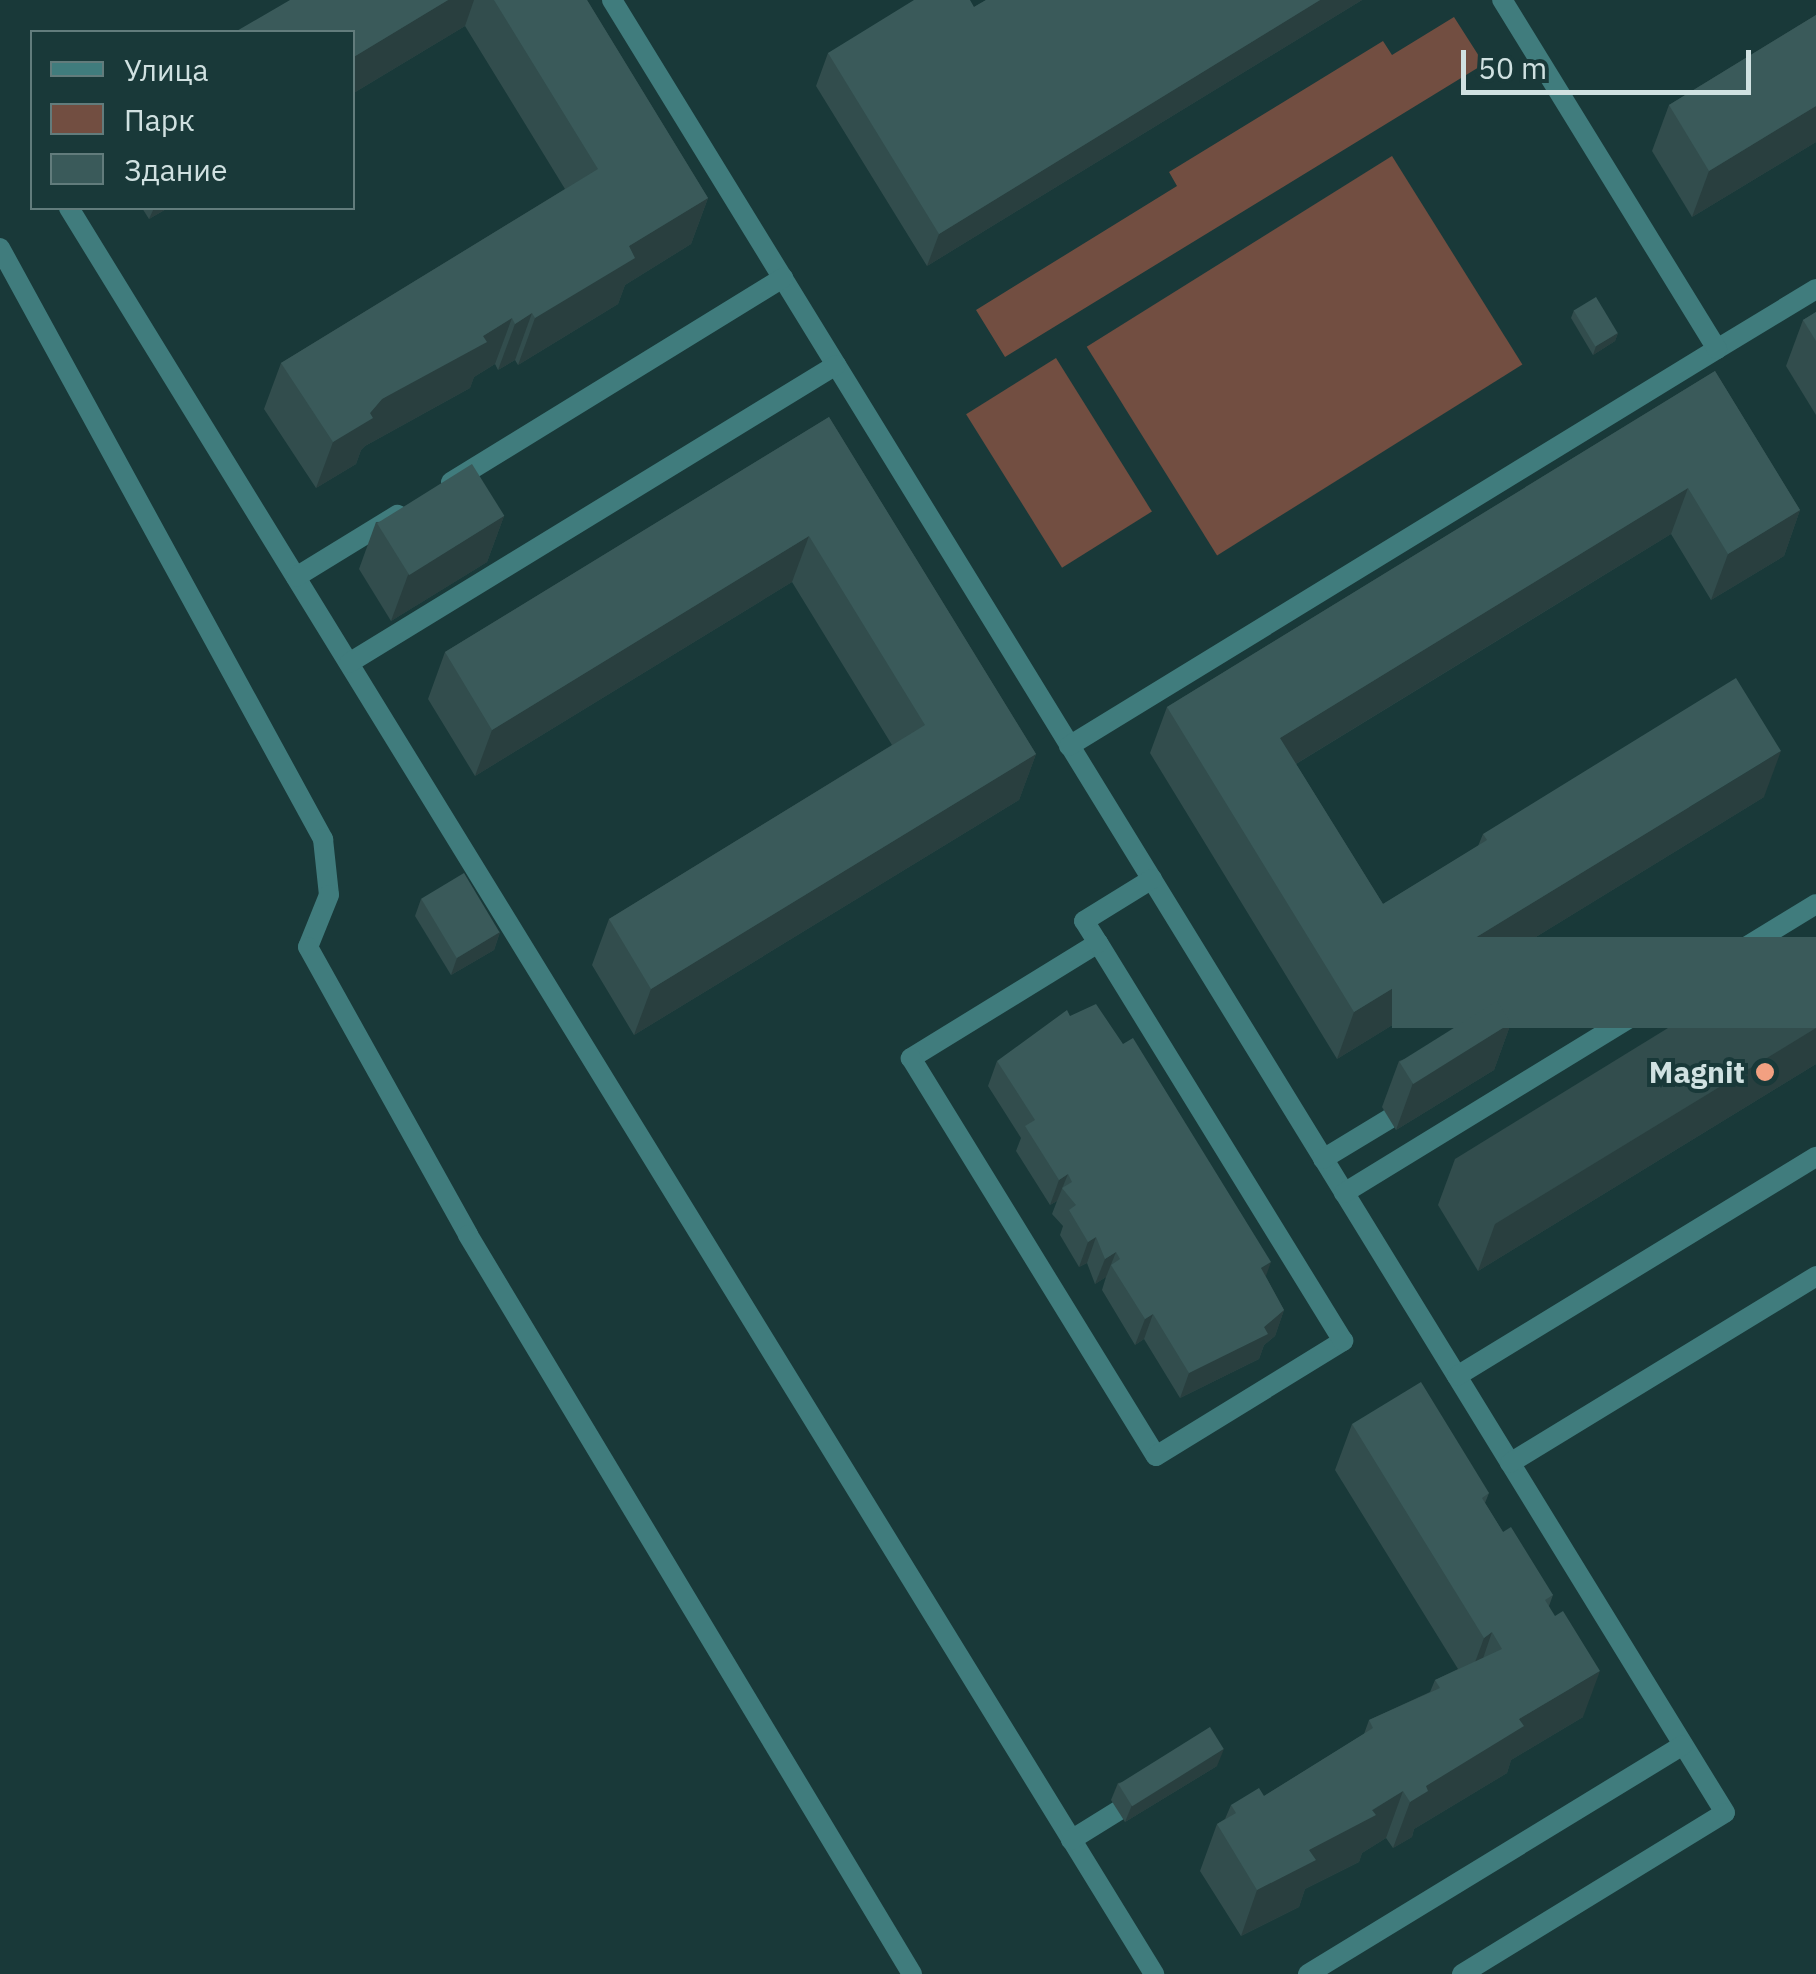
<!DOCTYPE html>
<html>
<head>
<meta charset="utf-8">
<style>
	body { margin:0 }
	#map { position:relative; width:1816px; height:1974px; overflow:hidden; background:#193939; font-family:"IBM Plex Sans",sans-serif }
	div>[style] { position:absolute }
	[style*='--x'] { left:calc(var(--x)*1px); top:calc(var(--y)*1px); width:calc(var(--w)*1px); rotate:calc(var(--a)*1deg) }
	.green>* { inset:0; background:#724e41; transform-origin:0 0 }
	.service>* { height:20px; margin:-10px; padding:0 10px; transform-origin:10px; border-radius:10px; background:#407c7d }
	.minor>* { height:20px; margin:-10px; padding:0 10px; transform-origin:10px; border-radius:10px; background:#407c7d }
	.wall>* { inset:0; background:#324d4d }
	.shaded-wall>* { inset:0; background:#293f3f }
	.building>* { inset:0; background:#3a5a5a; transform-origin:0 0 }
	.dots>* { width:28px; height:28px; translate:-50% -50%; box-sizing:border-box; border:5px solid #193939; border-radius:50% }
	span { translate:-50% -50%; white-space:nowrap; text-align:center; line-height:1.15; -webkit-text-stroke:8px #193939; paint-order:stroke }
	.poi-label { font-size:30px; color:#d0e1e1; font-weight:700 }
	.right { translate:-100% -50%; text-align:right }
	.legend { position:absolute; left:30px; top:30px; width:325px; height:180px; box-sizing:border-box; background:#193939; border:2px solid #627c7c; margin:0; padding:12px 18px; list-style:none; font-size:30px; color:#d0e1e1 }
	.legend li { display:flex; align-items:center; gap:20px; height:50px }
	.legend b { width:50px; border:2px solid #627c7c }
	.scale { position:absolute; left:1461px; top:50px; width:290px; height:45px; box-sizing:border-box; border:5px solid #d0e1e1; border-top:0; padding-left:12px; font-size:30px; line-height:35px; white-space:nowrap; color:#d0e1e1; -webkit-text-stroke:8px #193939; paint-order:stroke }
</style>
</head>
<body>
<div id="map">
	<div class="green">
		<div style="clip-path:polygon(1454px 17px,1484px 64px,1005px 357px,976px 310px,1177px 186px,1169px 172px,1383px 41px,1392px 55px)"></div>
		<div style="left:1392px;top:156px;width:246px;height:360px;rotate:58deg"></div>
		<div style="left:1056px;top:358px;width:181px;height:106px;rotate:58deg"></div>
	</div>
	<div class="service">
		<div style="--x:612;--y:0;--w:2127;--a:58.45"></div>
		<div style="--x:69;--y:208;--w:2073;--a:58.43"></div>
		<div style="--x:0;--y:248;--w:674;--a:61.34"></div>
		<div style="--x:323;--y:839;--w:56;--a:83.9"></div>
		<div style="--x:329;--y:895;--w:56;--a:112"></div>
		<div style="--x:308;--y:947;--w:329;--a:60.9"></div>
		<div style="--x:468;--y:1235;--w:862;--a:59"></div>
		<div style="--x:1717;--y:349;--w:116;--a:-31.2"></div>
		<div style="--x:451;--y:482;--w:390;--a:-31.6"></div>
		<div style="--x:296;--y:577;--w:119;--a:-31.5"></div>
		<div style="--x:349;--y:663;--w:571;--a:-31.46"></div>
		<div style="--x:1069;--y:746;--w:760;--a:-31.49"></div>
		<div style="--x:1717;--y:349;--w:410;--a:-121.6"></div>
		<div style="--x:1098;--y:943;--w:220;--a:148.4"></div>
		<div style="--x:911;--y:1058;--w:467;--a:58.4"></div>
		<div style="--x:1156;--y:1456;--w:220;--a:-31.6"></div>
		<div style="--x:1343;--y:1341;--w:467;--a:-121.6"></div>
		<div style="--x:1098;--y:943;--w:26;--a:-122"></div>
		<div style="--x:1084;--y:921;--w:80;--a:-31.7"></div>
		<div style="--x:1323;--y:1159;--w:77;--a:-31.2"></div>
		<div style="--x:1344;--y:1193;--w:553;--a:-31.48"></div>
		<div style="--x:1457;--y:1376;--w:421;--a:-31.4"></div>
		<div style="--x:1510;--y:1463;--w:359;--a:-31.4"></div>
		<div style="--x:1071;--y:1840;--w:55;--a:-31.7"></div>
		<div style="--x:1308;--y:1974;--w:439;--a:-31.4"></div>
	</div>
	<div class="minor">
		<div style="--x:1462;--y:1974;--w:308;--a:-31.5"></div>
	</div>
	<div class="wall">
		<div style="clip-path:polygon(290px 0,587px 0,708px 198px,691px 244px,625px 285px,618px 304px,518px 365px,515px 360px,498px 370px,495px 364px,474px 377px,470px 388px,365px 446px,361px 450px,356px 464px,316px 488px,264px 409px,281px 363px,565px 189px,465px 26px,352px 94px,352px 32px)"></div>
		<div style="clip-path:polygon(986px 0,1362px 0,927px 266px,816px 86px,828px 53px,974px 7px)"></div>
		<div style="clip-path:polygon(1816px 15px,1816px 142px,1692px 217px,1652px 151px,1669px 105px)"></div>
		<div style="clip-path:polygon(142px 208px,168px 208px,149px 219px)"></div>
		<div style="clip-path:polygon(1574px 310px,1618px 333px,1615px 341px,1593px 355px,1571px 318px)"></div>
		<div style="clip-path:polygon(1816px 312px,1816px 415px,1786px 366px,1803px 320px)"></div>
		<div style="clip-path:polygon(1715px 371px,1800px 510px,1784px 556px,1711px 600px,1671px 534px,1296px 764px,1383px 904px,1478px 846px,1483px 834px,1764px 797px,1337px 1059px,1150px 753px,1167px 707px)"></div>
		<div style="clip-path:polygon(829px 417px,1036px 754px,1019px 800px,634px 1035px,592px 965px,609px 919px,892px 745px,792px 582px,475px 776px,428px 699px,445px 652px)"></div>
		<div style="clip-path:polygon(504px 516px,487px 562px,391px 621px,359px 569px,376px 522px)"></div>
		<div style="clip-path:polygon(421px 899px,500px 932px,494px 950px,451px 975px,415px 916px)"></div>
		<div style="clip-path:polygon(1816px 937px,1816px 1064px,1478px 1271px,1438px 1205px,1455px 1159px)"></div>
		<div style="clip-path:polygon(1511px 1023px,1494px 1070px,1396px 1130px,1382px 1107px,1399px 1061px)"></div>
		<div style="clip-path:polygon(997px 1061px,1266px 1277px,1284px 1310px,1275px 1336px,1264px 1345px,1259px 1359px,1180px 1398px,1144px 1339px,1135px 1345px,1102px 1290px,1106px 1277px,1095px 1284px,1087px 1263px,1079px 1267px,1060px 1235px,1063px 1226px,1052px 1214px,1057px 1201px,1050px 1205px,1016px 1151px,1021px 1138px,988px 1086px)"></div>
		<div style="clip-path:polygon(1352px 1424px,1489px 1493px,1485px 1503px,1503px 1532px,1553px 1595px,1549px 1606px,1583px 1717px,1511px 1760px,1507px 1773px,1414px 1829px,1412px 1837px,1393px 1848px,1386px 1838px,1362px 1853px,1359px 1862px,1305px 1889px,1299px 1907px,1241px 1936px,1200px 1871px,1217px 1824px,1225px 1819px,1231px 1805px,1264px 1796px,1364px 1734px,1369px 1720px,1430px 1692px,1435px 1680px,1458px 1669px,1335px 1470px)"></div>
		<div style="clip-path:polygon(1217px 1766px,1125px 1822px,1111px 1800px,1118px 1783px)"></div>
	</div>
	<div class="shaded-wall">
		<div style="clip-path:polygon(448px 0,474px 0,465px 26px,352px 94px,352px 58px)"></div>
		<div style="clip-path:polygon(1320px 0,1362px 0,927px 266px,939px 234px)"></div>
		<div style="clip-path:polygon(1816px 106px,1816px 142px,1692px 217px,1709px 171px)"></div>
		<div style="clip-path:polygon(708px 198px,691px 244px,625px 285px,618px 304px,518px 365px,535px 318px,629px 246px)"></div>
		<div style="clip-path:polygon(154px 208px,168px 208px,149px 219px)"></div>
		<div style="clip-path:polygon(532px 313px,515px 360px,498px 370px,515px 324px)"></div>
		<div style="clip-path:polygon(512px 318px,495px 364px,474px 377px,470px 388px,365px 446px,361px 450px,356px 464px,316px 488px,333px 442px,370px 413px,382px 399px)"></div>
		<div style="clip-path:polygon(1618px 333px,1615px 341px,1593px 355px,1596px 346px)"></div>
		<div style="clip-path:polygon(1688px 488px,1671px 534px,1263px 784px,1280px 738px)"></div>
		<div style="clip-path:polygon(1800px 510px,1784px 556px,1711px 600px,1728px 554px)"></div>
		<div style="clip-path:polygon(504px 516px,487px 562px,391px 621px,408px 575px)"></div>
		<div style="clip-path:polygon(809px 536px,792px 582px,475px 776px,492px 730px)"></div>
		<div style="clip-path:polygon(1781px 751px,1764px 797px,1337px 1059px,1354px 1012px)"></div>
		<div style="clip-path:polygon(1036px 754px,1019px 800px,634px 1035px,651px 989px)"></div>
		<div style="clip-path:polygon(500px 932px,494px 950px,451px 975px,457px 958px)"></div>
		<div style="clip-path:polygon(1511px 1023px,1494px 1070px,1396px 1130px,1413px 1083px)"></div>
		<div style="clip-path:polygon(1816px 1028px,1816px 1064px,1478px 1271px,1495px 1224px)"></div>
		<div style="clip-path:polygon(1068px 1174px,1057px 1201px,1050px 1205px,1059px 1180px)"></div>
		<div style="clip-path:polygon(1096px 1237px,1087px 1263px,1079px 1267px,1088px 1242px)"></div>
		<div style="clip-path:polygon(1116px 1252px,1106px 1277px,1095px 1284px,1105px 1259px)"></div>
		<div style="clip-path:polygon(1271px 1262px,1262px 1287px,1261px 1268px)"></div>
		<div style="clip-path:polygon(1284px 1310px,1275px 1336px,1264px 1345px,1259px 1359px,1180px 1398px,1189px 1373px,1264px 1327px)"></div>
		<div style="clip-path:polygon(1153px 1314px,1144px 1339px,1135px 1345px,1145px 1319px)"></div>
		<div style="clip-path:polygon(1492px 1632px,1476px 1679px,1467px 1684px,1484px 1638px)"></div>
		<div style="clip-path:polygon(1600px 1671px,1583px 1717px,1511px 1760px,1507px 1773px,1414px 1829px,1412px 1837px,1393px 1848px,1410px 1802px,1426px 1786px,1519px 1719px)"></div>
		<div style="clip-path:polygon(1224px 1749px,1217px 1766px,1125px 1822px,1132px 1805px)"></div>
		<div style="clip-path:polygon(1403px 1791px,1386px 1838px,1362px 1853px,1359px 1862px,1305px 1889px,1299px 1907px,1241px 1936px,1257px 1890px,1309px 1850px)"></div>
	</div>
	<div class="building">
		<div style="clip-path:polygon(290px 0,448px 0,352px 58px,352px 32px,235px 32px)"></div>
		<div style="clip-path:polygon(494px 0,587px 0,708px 198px,629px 246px,635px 258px,535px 318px,532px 313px,515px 324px,512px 318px,483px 336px,487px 342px,382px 399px,370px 413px,373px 418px,333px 442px,281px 363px,598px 169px)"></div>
		<div style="clip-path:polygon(914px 0,970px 0,974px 7px,986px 0,1320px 0,939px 234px,828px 53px)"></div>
		<div style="clip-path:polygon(1816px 15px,1816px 106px,1709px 171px,1669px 105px)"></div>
		<div style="left:1596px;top:297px;width:42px;height:26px;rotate:59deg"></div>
		<div style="clip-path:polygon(1816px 312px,1816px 341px,1803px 320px)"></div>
		<div style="clip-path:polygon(1715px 371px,1800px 510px,1728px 554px,1688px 488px,1280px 738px,1383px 904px,1487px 840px,1483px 834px,1736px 678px,1781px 751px,1354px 1012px,1167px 707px)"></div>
		<div style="clip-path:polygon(829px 417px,1036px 754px,651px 989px,609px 919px,925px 725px,809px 536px,492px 730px,445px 652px)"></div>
		<div style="left:472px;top:464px;width:61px;height:112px;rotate:58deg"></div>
		<div style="left:464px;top:873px;width:69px;height:50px;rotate:59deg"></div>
		<div style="left:1816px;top:937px;width:91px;height:424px;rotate:90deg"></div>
		<div style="left:1497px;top:1001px;width:26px;height:115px;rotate:58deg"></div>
		<div style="clip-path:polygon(1096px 1004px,1123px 1044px,1133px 1038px,1271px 1262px,1261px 1268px,1284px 1310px,1264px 1327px,1268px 1334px,1189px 1373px,1153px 1314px,1145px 1319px,1111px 1265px,1120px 1259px,1116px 1252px,1105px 1259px,1096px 1237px,1088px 1242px,1069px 1210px,1076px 1205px,1062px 1188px,1072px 1182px,1068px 1174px,1059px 1180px,1025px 1126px,1035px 1120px,997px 1061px,1067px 1010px,1070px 1016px)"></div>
		<div style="clip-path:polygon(1421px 1382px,1489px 1493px,1482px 1498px,1503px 1532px,1511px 1527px,1553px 1595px,1545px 1600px,1555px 1616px,1563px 1611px,1600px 1671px,1519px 1719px,1524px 1726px,1426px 1786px,1428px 1791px,1410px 1802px,1403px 1791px,1372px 1810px,1376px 1815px,1309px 1850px,1316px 1860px,1257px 1890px,1217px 1824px,1236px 1813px,1231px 1805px,1259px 1788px,1264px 1796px,1373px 1728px,1369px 1720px,1440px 1688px,1435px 1680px,1502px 1649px,1492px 1632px,1484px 1638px,1352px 1424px)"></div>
		<div style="left:1210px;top:1727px;width:26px;height:108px;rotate:58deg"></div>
	</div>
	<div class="dots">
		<div style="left:1765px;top:1072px;background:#f2a081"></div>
	</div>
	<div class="poi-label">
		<span class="right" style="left:1745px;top:1072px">Magnit</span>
	</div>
	<ul class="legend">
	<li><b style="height:12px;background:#407c7d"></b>Улица</li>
	<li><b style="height:28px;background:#724e41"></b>Парк</li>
	<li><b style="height:28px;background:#3a5a5a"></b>Здание</li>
	</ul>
	<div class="scale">50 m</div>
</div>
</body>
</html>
